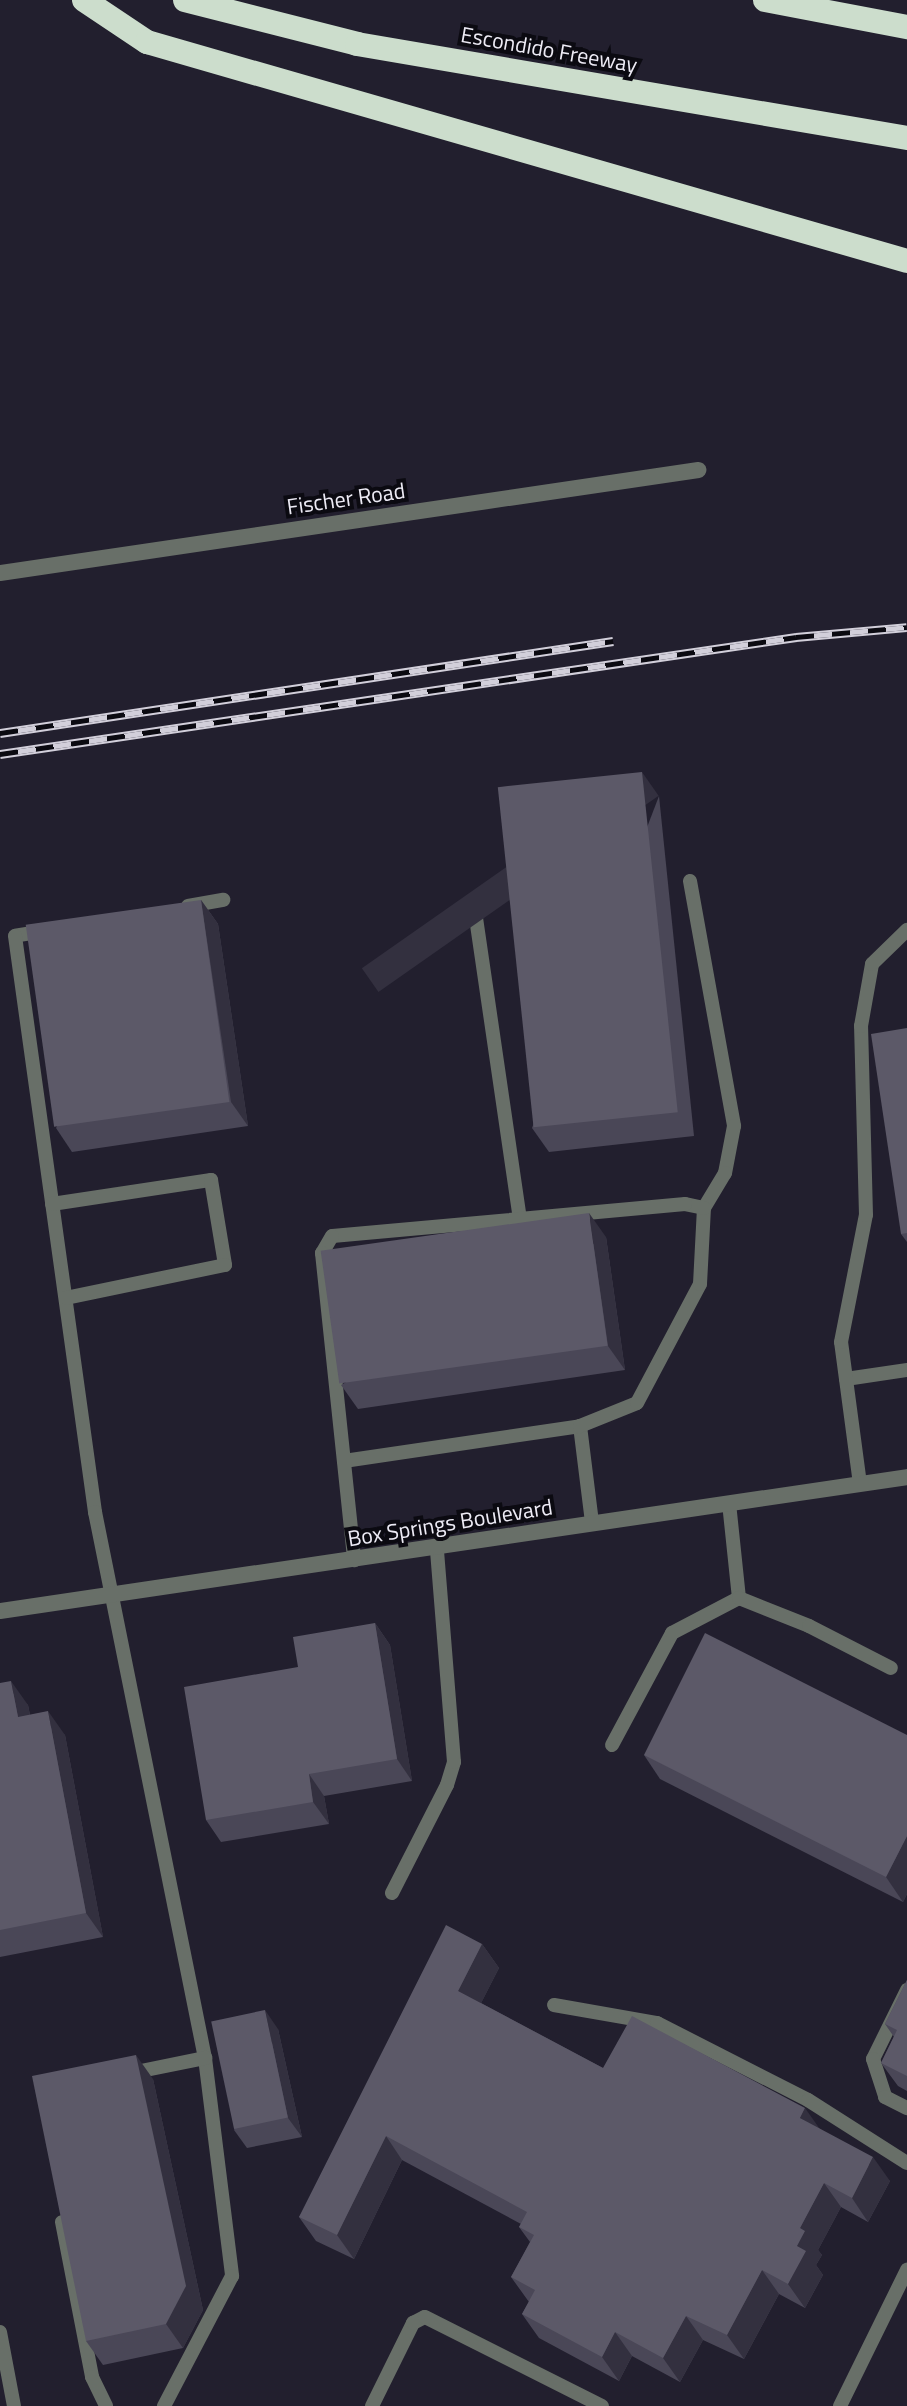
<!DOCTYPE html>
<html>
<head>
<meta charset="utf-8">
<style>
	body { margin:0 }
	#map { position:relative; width:907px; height:2406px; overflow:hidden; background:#221f2e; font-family:"Titillium Web",sans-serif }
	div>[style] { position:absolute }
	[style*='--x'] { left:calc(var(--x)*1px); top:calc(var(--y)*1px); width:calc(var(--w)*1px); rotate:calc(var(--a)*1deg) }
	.service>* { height:14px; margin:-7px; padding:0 7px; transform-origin:7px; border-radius:7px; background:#686f68 }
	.minor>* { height:16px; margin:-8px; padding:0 8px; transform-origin:8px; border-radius:8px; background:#686f68 }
	.tertiary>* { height:16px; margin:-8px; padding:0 8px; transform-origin:8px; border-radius:8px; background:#686f68 }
	.motorway>* { height:24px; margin:-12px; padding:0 12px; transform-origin:12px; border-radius:12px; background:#cdc }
	.rail>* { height:9px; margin-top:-4.5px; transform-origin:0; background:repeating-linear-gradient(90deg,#0b0a11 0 18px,#d2cfda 0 36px); box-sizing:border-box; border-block:2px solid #d2cfda }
	.wall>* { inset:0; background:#4a4757 }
	.shaded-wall>* { inset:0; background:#33303f; transform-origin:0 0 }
	.building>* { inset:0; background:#5c5968; transform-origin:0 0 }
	span { translate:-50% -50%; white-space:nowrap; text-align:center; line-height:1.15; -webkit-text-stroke:8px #0b0a11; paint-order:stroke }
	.street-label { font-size:22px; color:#edebf5 }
</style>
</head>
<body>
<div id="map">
	<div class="service">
		<div style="--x:690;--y:881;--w:249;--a:79.8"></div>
		<div style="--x:734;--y:1126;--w:48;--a:100.8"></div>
		<div style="--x:725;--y:1173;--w:41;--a:121"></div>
		<div style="--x:188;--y:906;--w:36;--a:-10"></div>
		<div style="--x:475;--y:911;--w:311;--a:81.7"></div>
		<div style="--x:45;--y:931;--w:30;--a:171"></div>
		<div style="--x:15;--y:936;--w:582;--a:82.09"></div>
		<div style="--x:95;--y:1512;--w:557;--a:78.61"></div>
		<div style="--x:205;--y:2058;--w:220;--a:82.9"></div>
		<div style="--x:232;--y:2276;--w:147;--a:117.6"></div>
		<div style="--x:52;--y:1204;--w:161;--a:-8.6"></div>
		<div style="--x:211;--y:1180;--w:86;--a:80.6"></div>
		<div style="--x:225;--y:1265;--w:162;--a:168.3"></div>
		<div style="--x:846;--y:1379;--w:62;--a:-8.4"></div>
		<div style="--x:580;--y:1426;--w:98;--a:82.9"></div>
		<div style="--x:344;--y:1461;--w:239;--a:-8.4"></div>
		<div style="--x:580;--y:1426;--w:61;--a:-22"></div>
		<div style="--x:637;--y:1403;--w:135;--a:-62.1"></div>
		<div style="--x:700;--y:1284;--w:76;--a:-87"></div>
		<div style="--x:704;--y:1208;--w:19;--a:-168"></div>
		<div style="--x:685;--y:1204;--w:354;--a:174.8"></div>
		<div style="--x:332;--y:1236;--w:20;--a:120"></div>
		<div style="--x:322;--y:1253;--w:309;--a:84"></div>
		<div style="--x:860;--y:1484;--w:143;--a:-97.6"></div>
		<div style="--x:841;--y:1342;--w:129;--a:-78.9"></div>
		<div style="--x:866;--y:1215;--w:189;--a:-91.5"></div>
		<div style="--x:861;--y:1026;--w:63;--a:-79.9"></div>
		<div style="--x:872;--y:964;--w:49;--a:-44.2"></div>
		<div style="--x:729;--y:1503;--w:96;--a:84"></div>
		<div style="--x:612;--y:1745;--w:127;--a:-61.8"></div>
		<div style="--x:672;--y:1633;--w:76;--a:-27.6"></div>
		<div style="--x:739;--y:1598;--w:75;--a:21.8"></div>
		<div style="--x:809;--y:1626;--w:92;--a:27.1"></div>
		<div style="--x:392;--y:1893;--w:121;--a:-63"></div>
		<div style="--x:447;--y:1785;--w:24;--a:-73"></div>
		<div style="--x:454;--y:1762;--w:214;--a:-94.6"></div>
		<div style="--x:907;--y:1990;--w:77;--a:116.2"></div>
		<div style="--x:873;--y:2059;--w:40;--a:72"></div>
		<div style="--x:885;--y:2097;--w:25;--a:27"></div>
		<div style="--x:554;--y:2005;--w:105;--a:9.9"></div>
		<div style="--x:657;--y:2023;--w:169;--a:27"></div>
		<div style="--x:808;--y:2100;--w:117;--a:32.5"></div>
		<div style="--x:131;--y:2073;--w:76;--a:-11.5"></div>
		<div style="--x:62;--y:2222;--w:158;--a:79"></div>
		<div style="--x:92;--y:2377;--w:32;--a:64"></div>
		<div style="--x:0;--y:2332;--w:75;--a:79.3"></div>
		<div style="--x:372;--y:2406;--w:93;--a:-63.7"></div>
		<div style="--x:413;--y:2323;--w:13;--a:-27"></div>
		<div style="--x:425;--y:2317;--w:198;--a:26.7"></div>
		<div style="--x:840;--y:2406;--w:152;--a:-63.8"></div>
	</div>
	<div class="minor">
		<div style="--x:0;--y:573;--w:706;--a:-8.39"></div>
	</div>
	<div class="tertiary">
		<div style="--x:0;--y:1611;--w:917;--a:-8.4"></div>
	</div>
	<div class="motorway">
		<div style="--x:84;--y:0;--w:76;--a:33.7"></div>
		<div style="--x:147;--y:42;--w:791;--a:16.07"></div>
		<div style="--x:185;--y:0;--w:178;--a:14.3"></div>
		<div style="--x:357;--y:44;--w:558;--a:9.7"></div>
		<div style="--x:765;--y:0;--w:145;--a:10.8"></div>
	</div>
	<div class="rail">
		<div style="--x:0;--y:733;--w:620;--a:-8.54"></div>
		<div style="--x:0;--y:754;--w:805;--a:-8.36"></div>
		<div style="--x:796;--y:637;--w:111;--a:-5.1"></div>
	</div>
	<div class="wall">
		<div style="clip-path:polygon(659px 796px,694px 1136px,549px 1152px,532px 1128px)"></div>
		<div style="clip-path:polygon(201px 900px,218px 924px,248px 1126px,72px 1152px,56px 1128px)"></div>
		<div style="clip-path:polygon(907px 1028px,907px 1242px,901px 1234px)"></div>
		<div style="clip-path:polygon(606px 1237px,625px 1370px,358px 1409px,341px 1385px)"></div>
		<div style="clip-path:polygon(375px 1623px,390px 1645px,412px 1781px,324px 1796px,329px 1824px,221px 1842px,206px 1820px,298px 1667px)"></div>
		<div style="clip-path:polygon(0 1683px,28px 1705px,30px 1715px,65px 1735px,103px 1937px,0 1957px)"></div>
		<div style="clip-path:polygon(907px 1735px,907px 1894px,903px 1902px,660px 1779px,644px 1755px)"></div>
		<div style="clip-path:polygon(482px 1944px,499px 1968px,481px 2003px,603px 2068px,819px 2129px,890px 2181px,868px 2222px,841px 2207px,818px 2250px,822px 2255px,816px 2265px,823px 2275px,805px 2308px,779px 2294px,744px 2359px,703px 2340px,680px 2382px,632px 2356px,619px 2381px,539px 2338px,522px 2314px,529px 2302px,511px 2277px,530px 2242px,519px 2227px,521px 2224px,402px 2160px,354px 2259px,316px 2241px,299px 2217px)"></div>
		<div style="clip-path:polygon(907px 1980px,907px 2091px,898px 2086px,881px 2063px,894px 2037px,885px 2024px)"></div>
		<div style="clip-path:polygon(278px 2029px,302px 2137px,247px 2148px,234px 2130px)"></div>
		<div style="clip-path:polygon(153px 2079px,203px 2310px,183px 2348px,103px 2365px,86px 2341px)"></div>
	</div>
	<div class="shaded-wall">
		<div style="left:642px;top:772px;width:29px;height:342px;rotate:55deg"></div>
		<div style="clip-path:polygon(201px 900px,218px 924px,248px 1126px,231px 1102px)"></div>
		<div style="clip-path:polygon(589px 1213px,606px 1237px,625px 1370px,608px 1346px)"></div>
		<div style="clip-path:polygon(375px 1623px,390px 1645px,412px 1781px,397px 1759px)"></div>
		<div style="clip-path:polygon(11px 1681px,28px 1705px,35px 1741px,18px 1717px)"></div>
		<div style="clip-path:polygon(48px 1711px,65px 1735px,103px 1937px,86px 1913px)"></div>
		<div style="clip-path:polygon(309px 1774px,324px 1796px,329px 1824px,313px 1802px)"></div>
		<div style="clip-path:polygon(907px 1836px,907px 1894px,903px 1902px,886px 1877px)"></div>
		<div style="clip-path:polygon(482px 1944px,499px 1968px,475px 2015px,458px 1991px)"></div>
		<div style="clip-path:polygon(265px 2010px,278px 2029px,302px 2137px,288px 2118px)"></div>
		<div style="clip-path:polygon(136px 2055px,153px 2079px,203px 2310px,183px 2348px,166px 2324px)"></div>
		<div style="clip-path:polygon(805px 2108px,822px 2132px,800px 2118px)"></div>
		<div style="clip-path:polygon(386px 2136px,402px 2160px,354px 2259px,337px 2235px)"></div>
		<div style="clip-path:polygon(873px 2157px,890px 2181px,868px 2222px,852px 2198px)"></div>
		<div style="clip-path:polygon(824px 2183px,841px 2207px,818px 2250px,822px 2255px,816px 2265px,823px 2275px,805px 2308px,788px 2284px,800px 2228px)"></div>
		<div style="clip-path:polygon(762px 2270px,779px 2294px,744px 2359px,727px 2335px)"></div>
		<div style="clip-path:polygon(686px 2316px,703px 2340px,680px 2382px,663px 2358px)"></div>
		<div style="clip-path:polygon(615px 2332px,632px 2356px,619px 2381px,602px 2357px)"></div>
	</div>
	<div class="building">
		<div style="left:642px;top:772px;width:342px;height:145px;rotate:84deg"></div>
		<div style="left:201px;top:900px;width:204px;height:177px;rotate:82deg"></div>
		<div style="clip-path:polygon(907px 1028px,907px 1233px,901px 1234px,871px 1034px)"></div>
		<div style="left:589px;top:1213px;width:134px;height:271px;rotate:82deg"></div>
		<div style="clip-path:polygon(375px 1623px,397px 1759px,309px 1774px,313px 1802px,206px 1820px,184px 1687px,298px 1667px,293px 1637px)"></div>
		<div style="clip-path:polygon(705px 1633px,907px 1735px,907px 1836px,886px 1877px,644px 1755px)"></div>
		<div style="clip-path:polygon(11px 1681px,18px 1717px,48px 1711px,86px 1913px,0 1930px,0 1683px)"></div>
		<div style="clip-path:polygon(446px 1925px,482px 1944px,458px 1991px,603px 2068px,632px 2016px,805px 2108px,800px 2118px,873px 2157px,852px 2198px,824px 2183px,800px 2228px,805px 2231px,797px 2246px,806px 2251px,788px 2284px,762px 2270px,727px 2335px,686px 2316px,663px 2358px,615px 2332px,602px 2357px,522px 2314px,535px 2290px,511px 2277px,534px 2235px,519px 2227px,527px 2212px,386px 2136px,337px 2235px,299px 2217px)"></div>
		<div style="clip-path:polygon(907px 1980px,907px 2076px,881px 2063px,897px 2030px,885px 2024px)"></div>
		<div style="left:265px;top:2010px;width:110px;height:55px;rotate:78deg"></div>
		<div style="clip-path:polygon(136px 2055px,186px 2286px,166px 2324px,86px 2341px,32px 2076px)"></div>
	</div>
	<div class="street-label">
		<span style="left:549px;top:50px;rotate:10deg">Escondido Freeway</span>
		<span style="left:346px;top:499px;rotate:-8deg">Fischer Road</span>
		<span style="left:450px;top:1523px;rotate:-9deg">Box Springs Boulevard</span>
	</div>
</div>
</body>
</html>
